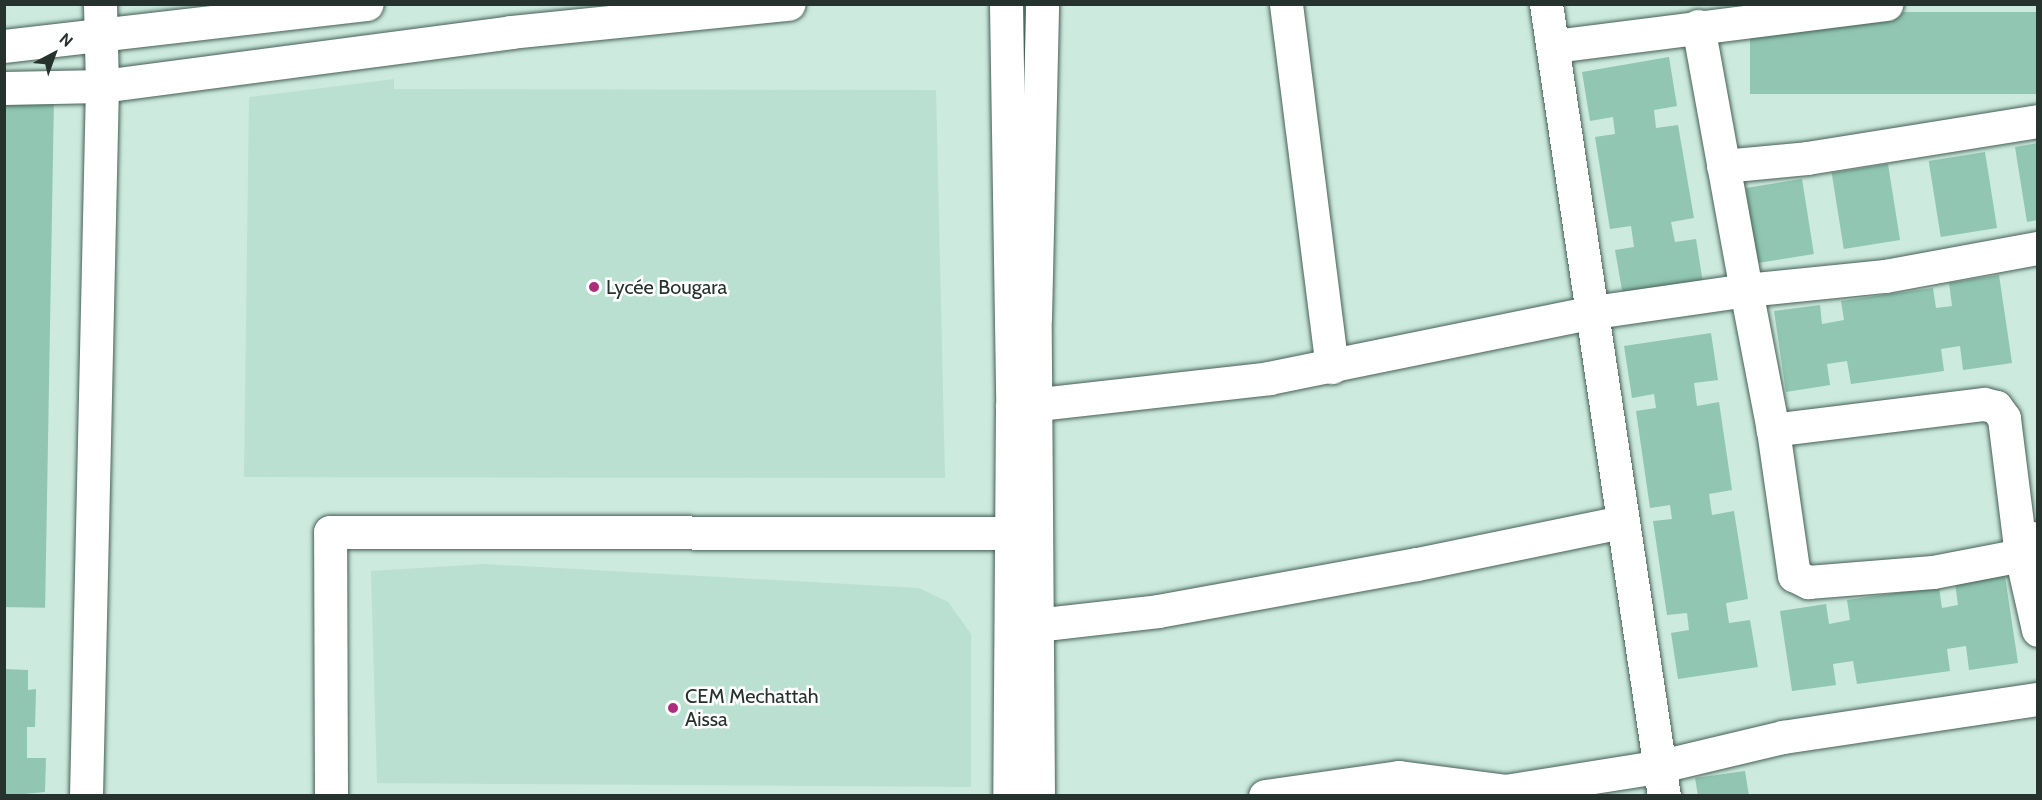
<!DOCTYPE html>
<html>
<head>
<meta charset="utf-8">
<style>
	body { margin:0 }
	#map { position:relative; width:2042px; height:800px; overflow:hidden; background:#cceade; font-family:Cabin,sans-serif }
	div>[style] { position:absolute }
	[style*='--x'] { left:calc(var(--x)*1px); top:calc(var(--y)*1px); width:calc(var(--w)*1px); rotate:calc(var(--a)*1deg) }
	.built>* { inset:0; background:#bae0d1 }
	.building>* { inset:0; background:#90c6b2; transform-origin:0 0 }
	.roads { filter:drop-shadow(0 0 2px #476057) drop-shadow(0 0 2px #476057) }
	.street>* { height:33px; margin:-16.5px; padding:0 16.5px; transform-origin:16.5px; border-radius:16.5px; background:#fff }
	.secondary>* { height:33px; margin:-16.5px; padding:0 16.5px; transform-origin:16.5px; border-radius:16.5px; background:#fff }
	.dots>* { width:16px; height:16px; translate:-50% -50%; box-sizing:border-box; border:3px solid #fff; border-radius:50% }
	span { translate:-50% -50%; white-space:nowrap; text-align:center; line-height:1.15; -webkit-text-stroke:5px #fff; paint-order:stroke }
	.poi-label { font-size:20px; color:#26322d }
	.left { translate:0 -50%; text-align:left }
	.frame { position:absolute; inset:0; border:6px solid #26322d; pointer-events:none }
	.north { position:absolute; left:24px; top:24px; width:60px; height:60px; -webkit-text-stroke:4px #fff; paint-order:stroke; rotate:41deg; font-size:16px; font-weight:700; line-height:24px; text-align:center; color:#26322d }
	.north::after { content:''; display:block; margin:auto; width:21px; height:27px; background:#26322d; clip-path:polygon(50% 0,100% 100%,50% 72%,0 100%) }
</style>
</head>
<body>
<div id="map">
	<div class="built">
		<div style="clip-path:polygon(394px 79px,394px 89px,936px 90px,945px 478px,244px 477px,249px 97px)"></div>
		<div style="clip-path:polygon(485px 564px,919px 588px,948px 602px,971px 634px,971px 787px,377px 783px,371px 571px)"></div>
	</div>
	<div class="building">
		<div style="left:2038px;top:12px;width:82px;height:288px;rotate:90deg"></div>
		<div style="clip-path:polygon(1669px 57px,1677px 106px,1654px 110px,1656px 128px,1678px 125px,1694px 218px,1671px 222px,1675px 242px,1696px 239px,1703px 283px,1623px 296px,1615px 250px,1634px 247px,1631px 226px,1610px 229px,1595px 137px,1615px 134px,1613px 117px,1590px 121px,1582px 72px)"></div>
		<div style="left:4px;top:97px;width:50px;height:510px;rotate:1deg"></div>
		<div style="clip-path:polygon(2038px 143px,2038px 220px,2027px 222px,2015px 147px)"></div>
		<div style="left:1985px;top:152px;width:77px;height:57px;rotate:81deg"></div>
		<div style="left:1888px;top:164px;width:77px;height:57px;rotate:81deg"></div>
		<div style="left:1802px;top:179px;width:76px;height:57px;rotate:81deg"></div>
		<div style="clip-path:polygon(1999px 275px,2012px 363px,1963px 370px,1960px 346px,1941px 349px,1944px 371px,1851px 384px,1847px 361px,1827px 364px,1830px 385px,1786px 392px,1774px 311px,1820px 305px,1822px 324px,1844px 320px,1841px 301px,1933px 288px,1936px 308px,1952px 306px,1949px 283px)"></div>
		<div style="clip-path:polygon(1711px 333px,1718px 380px,1694px 383px,1697px 406px,1719px 402px,1732px 490px,1709px 494px,1712px 515px,1734px 511px,1748px 599px,1726px 603px,1729px 623px,1750px 620px,1758px 667px,1678px 679px,1671px 633px,1689px 630px,1687px 613px,1667px 615px,1653px 521px,1672px 519px,1670px 505px,1650px 508px,1636px 411px,1656px 408px,1654px 394px,1632px 398px,1624px 346px)"></div>
		<div style="clip-path:polygon(2005px 576px,2018px 663px,1969px 670px,1966px 646px,1947px 649px,1950px 671px,1857px 684px,1853px 661px,1833px 664px,1836px 685px,1792px 691px,1780px 611px,1826px 604px,1829px 624px,1850px 620px,1847px 600px,1939px 587px,1942px 608px,1958px 605px,1955px 583px)"></div>
		<div style="clip-path:polygon(4px 669px,28px 670px,28px 690px,36px 689px,35px 727px,27px 727px,27px 758px,46px 758px,45px 792px,4px 796px)"></div>
		<div style="clip-path:polygon(1745px 771px,1749px 796px,1698px 796px,1695px 778px)"></div>
	</div>
	<div class="roads">
		<div class="street">
			<div style="--x:1286;--y:4;--w:366;--a:82.8"></div>
			<div style="--x:1546;--y:4;--w:801;--a:81.53"></div>
			<div style="--x:1698;--y:26;--w:268;--a:79.7"></div>
			<div style="--x:1746;--y:290;--w:140;--a:-5.8"></div>
			<div style="--x:1885;--y:276;--w:156;--a:-10.4"></div>
			<div style="--x:4;--y:46;--w:365;--a:-6.6"></div>
			<div style="--x:1554;--y:46;--w:335;--a:-7.2"></div>
			<div style="--x:4;--y:88;--w:98;--a:-1.2"></div>
			<div style="--x:102;--y:86;--w:413;--a:-7.5"></div>
			<div style="--x:511;--y:32;--w:279;--a:-5.8"></div>
			<div style="--x:1723;--y:166;--w:84;--a:-5.4"></div>
			<div style="--x:1807;--y:158;--w:234;--a:-9.1"></div>
			<div style="--x:1012;--y:407;--w:259;--a:-6.4"></div>
			<div style="--x:1269;--y:378;--w:332;--a:-11.5"></div>
			<div style="--x:1594;--y:312;--w:154;--a:-8.2"></div>
			<div style="--x:1746;--y:290;--w:143;--a:79.1"></div>
			<div style="--x:1773;--y:430;--w:147;--a:81.8"></div>
			<div style="--x:1794;--y:575;--w:16;--a:27"></div>
			<div style="--x:1808;--y:582;--w:125;--a:-4.6"></div>
			<div style="--x:1933;--y:572;--w:90;--a:-10.9"></div>
			<div style="--x:2021;--y:555;--w:138;--a:-97.1"></div>
			<div style="--x:2004;--y:418;--w:14;--a:-126"></div>
			<div style="--x:1996;--y:407;--w:12;--a:-166"></div>
			<div style="--x:1984;--y:404;--w:213;--a:173"></div>
			<div style="--x:2033;--y:538;--w:21;--a:125"></div>
			<div style="--x:2021;--y:555;--w:77;--a:77.2"></div>
			<div style="--x:1036;--y:625;--w:123;--a:-6.5"></div>
			<div style="--x:1158;--y:611;--w:263;--a:-10.3"></div>
			<div style="--x:1417;--y:564;--w:208;--a:-11.6"></div>
			<div style="--x:86;--y:796;--w:710;--a:-88.71"></div>
			<div style="--x:102;--y:86;--w:82;--a:-91.4"></div>
			<div style="--x:331;--y:796;--w:264;--a:-90.2"></div>
			<div style="--x:330;--y:532;--w:681;--a:0.08"></div>
			<div style="--x:1265;--y:796;--w:135;--a:-8.1"></div>
			<div style="--x:1399;--y:777;--w:107;--a:7.5"></div>
			<div style="--x:1505;--y:791;--w:154;--a:-9"></div>
			<div style="--x:1657;--y:767;--w:130;--a:-13.4"></div>
			<div style="--x:1783;--y:737;--w:258;--a:-8.5"></div>
		</div>
		<div class="secondary">
			<div style="--x:1006;--y:4;--w:403;--a:89.1"></div>
			<div style="--x:1012;--y:407;--w:389;--a:90.4"></div>
			<div style="--x:1038;--y:796;--w:478;--a:-90.4"></div>
			<div style="--x:1035;--y:318;--w:314;--a:-88.7"></div>
		</div>
	</div>
	<div class="dots">
		<div style="left:594px;top:287px;background:#ae2d7a"></div>
		<div style="left:673px;top:708px;background:#ae2d7a"></div>
	</div>
	<div class="poi-label">
		<span class="left" style="left:606px;top:287px">Lycée Bougara</span>
		<span class="left" style="left:685px;top:708px">CEM Mechattah<br>Aissa</span>
	</div>
	<div class="frame"></div>
	<div class="north">N</div>
</div>
</body>
</html>
